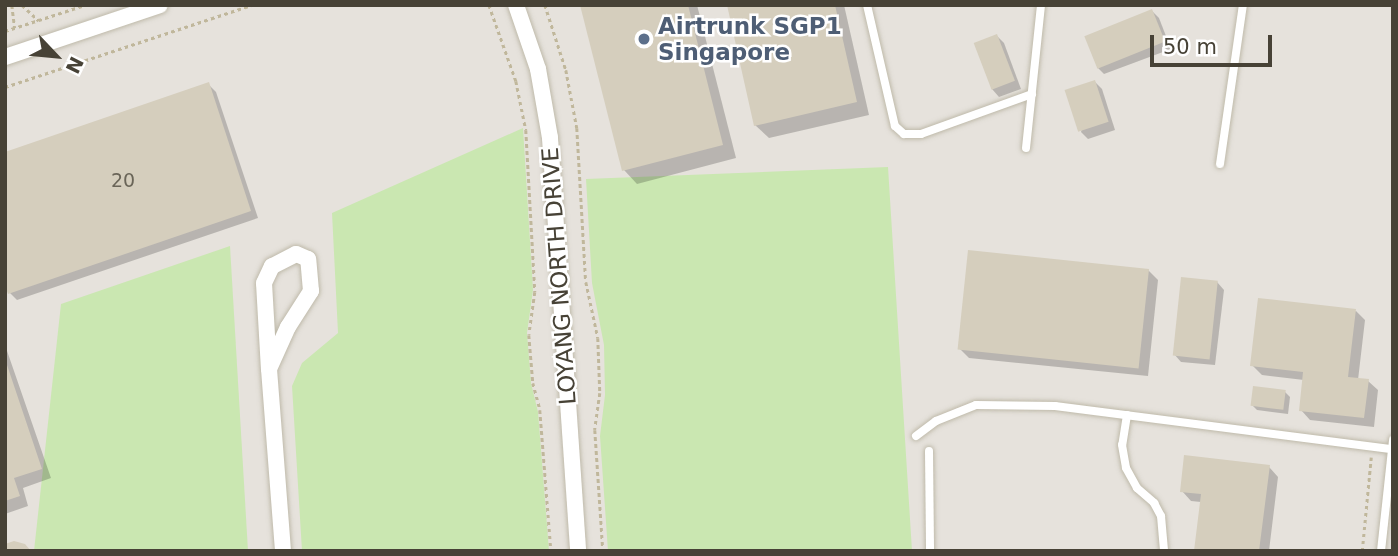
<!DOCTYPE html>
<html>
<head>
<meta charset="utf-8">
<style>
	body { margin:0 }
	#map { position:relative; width:1398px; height:556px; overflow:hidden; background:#f3f1e7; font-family:"DejaVu Sans",sans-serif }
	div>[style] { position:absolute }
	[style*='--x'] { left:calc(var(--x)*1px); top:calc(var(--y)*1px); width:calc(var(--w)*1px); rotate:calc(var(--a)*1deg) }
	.industrial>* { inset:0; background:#e6e2dc; transform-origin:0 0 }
	.green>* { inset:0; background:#cae7b1 }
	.shadow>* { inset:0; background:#0003 }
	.building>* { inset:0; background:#d5cebd; transform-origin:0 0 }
	.path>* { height:2.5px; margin-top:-1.25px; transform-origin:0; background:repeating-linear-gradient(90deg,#c0b79b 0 3.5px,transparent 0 7px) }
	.roads { filter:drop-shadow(0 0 2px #bfbaaa) drop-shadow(0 0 2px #bfbaaa) }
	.lane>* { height:8px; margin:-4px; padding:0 4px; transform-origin:4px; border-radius:4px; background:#fff }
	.street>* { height:16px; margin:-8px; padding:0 8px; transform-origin:8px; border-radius:8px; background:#fff }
	.dots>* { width:19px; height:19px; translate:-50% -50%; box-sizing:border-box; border:4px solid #fff; border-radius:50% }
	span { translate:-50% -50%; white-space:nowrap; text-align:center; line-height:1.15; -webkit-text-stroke:5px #fff; paint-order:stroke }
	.number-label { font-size:19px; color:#6a6558 }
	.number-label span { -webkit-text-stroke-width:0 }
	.service-label { font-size:23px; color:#4e5e75; font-weight:700 }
	.left { translate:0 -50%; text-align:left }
	.street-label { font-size:23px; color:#474236 }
	.frame { position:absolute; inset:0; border:7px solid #474236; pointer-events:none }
	.north { position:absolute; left:21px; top:21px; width:70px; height:70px; -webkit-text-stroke:5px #fff; paint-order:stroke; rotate:116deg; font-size:19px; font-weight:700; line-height:28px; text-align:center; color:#474236 }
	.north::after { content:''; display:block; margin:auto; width:24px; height:32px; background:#474236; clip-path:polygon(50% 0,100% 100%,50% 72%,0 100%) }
	.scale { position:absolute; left:1150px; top:35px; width:122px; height:32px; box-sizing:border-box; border:4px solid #474236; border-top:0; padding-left:9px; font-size:21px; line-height:24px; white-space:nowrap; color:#474236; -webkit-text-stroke:5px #fff; paint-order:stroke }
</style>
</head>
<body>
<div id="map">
	<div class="industrial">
		<div style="left:5px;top:5px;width:1388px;height:546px"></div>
	</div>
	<div class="green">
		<div style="clip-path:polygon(523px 128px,533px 290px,527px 333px,531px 383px,538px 412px,549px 551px,302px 551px,292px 386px,302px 363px,338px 333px,332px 213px)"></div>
		<div style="clip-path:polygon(888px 167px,912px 551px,608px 551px,600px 436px,605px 395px,604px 345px,592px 283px,586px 179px)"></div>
		<div style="clip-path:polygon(230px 246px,248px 551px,34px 551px,61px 304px)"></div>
	</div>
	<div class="shadow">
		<div style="clip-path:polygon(582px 5px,697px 5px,736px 158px,637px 184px,624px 170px)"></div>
		<div style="clip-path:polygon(729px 5px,844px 5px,869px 115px,769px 138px,755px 125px)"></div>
		<div style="clip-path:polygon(1152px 11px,1159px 18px,1171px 49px,1104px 74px,1097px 67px)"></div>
		<div style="clip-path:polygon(997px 36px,1004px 43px,1021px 89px,999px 97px,992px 89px)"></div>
		<div style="clip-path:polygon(1095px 82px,1102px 89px,1115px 130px,1088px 139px,1081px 132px)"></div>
		<div style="clip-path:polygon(208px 84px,216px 92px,258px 218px,17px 300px,10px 293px)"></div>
		<div style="clip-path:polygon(1148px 270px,1158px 280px,1148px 376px,969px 358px,959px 348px)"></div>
		<div style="clip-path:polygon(1217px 282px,1224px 290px,1215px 365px,1181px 362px,1174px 354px)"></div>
		<div style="clip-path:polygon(1356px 311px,1365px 320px,1358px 380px,1368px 381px,1378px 390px,1374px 427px,1310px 420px,1301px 410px,1304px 380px,1262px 375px,1252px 365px)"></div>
		<div style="clip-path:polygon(5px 345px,51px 478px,23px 488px,28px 506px,5px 514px)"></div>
		<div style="clip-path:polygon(1285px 392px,1290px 397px,1288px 414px,1257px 410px,1252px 405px)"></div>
		<div style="clip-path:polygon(1269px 467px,1278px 477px,1269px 551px,1195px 551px,1201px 502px,1191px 501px,1182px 491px)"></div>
	</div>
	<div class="building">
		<div style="clip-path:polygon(580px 5px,688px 5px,723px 145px,622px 171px)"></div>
		<div style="clip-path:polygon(727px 5px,835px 5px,857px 102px,754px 126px)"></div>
		<div style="left:1152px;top:9px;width:35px;height:73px;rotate:68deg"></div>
		<div style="left:997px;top:34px;width:50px;height:25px;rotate:69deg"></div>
		<div style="left:1095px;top:80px;width:44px;height:32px;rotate:72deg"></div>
		<div style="clip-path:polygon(209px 82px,251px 211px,8px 294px,5px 286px,5px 152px)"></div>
		<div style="left:968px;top:250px;width:182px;height:100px;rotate:6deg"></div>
		<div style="left:1181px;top:277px;width:37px;height:79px;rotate:6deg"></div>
		<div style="clip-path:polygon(1258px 298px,1356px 309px,1348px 377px,1369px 379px,1364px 418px,1299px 411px,1303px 372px,1250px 366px)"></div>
		<div style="clip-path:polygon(5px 359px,42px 469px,14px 478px,20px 496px,5px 501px)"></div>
		<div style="left:1253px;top:386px;width:33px;height:20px;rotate:7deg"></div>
		<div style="clip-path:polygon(1184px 455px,1270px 465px,1259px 551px,1194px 551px,1201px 494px,1180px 492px)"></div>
		<div style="clip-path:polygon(14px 541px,25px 544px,31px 551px,5px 551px,5px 544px)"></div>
	</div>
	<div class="path">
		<div style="--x:12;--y:5;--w:23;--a:83"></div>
		<div style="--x:22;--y:5;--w:23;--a:43"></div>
		<div style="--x:489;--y:5;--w:81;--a:70.4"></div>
		<div style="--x:516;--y:81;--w:50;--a:78.5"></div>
		<div style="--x:526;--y:130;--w:162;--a:86.8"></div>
		<div style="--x:535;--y:292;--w:43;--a:97.9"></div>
		<div style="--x:529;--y:335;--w:48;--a:85.2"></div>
		<div style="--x:533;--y:383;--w:28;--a:75"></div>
		<div style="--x:540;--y:410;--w:141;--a:85.5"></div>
		<div style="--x:545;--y:5;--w:68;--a:72.1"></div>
		<div style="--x:566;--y:70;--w:59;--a:79.3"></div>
		<div style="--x:577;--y:128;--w:154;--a:86.7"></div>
		<div style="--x:586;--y:282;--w:57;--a:77.9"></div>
		<div style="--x:598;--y:338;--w:55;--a:87.9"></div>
		<div style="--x:600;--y:393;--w:37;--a:98"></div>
		<div style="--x:595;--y:430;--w:121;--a:86.2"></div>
		<div style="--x:5;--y:31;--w:84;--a:-18"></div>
		<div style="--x:5;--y:87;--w:259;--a:-18.4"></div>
		<div style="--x:1362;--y:551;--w:94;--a:-84.5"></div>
	</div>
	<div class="roads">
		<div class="lane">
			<div style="--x:867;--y:5;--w:124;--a:77"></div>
			<div style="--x:895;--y:126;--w:12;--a:42"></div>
			<div style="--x:904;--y:134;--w:17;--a:0"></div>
			<div style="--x:921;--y:134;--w:118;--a:-19.8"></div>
			<div style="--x:1026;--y:148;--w:144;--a:-84"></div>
			<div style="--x:1220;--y:164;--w:161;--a:-81.8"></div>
			<div style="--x:1127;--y:415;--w:30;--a:99"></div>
			<div style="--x:1122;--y:445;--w:23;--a:80"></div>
			<div style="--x:1126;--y:468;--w:23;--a:61"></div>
			<div style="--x:1137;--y:488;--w:23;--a:41"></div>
			<div style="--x:1154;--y:503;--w:15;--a:62"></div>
			<div style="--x:1161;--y:516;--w:35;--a:85"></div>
			<div style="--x:916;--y:436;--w:25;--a:-37"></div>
			<div style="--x:936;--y:421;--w:43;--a:-21.8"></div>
			<div style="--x:976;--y:405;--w:79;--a:0.7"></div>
			<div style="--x:1055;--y:406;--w:340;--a:7.3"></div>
			<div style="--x:929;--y:451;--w:100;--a:89.4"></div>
			<div style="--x:1381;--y:551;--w:112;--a:-83.8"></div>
		</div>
		<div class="street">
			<div style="--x:516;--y:5;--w:68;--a:71"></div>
			<div style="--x:538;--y:69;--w:70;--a:80.1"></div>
			<div style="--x:550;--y:138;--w:414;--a:86.1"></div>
			<div style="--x:5;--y:57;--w:163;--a:-18.5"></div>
			<div style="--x:269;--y:369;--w:46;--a:-65.7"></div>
			<div style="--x:288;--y:327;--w:43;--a:-57.4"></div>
			<div style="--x:311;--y:291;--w:32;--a:-95"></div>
			<div style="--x:308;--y:259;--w:13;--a:-157"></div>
			<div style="--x:296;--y:254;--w:27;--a:153"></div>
			<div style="--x:272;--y:266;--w:19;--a:115"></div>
			<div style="--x:264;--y:283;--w:86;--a:86.7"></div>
			<div style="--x:269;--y:369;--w:183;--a:85.6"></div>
		</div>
	</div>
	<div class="dots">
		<div style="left:644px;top:39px;background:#5c6f8a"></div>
	</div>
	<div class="number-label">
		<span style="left:123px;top:181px">20</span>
	</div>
	<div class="service-label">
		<span class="left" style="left:658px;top:39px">Airtrunk SGP1<br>Singapore</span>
	</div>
	<div class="street-label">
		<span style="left:559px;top:276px;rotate:-94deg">LOYANG NORTH DRIVE</span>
	</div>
	<div class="frame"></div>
	<div class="north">N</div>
	<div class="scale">50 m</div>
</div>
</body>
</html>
